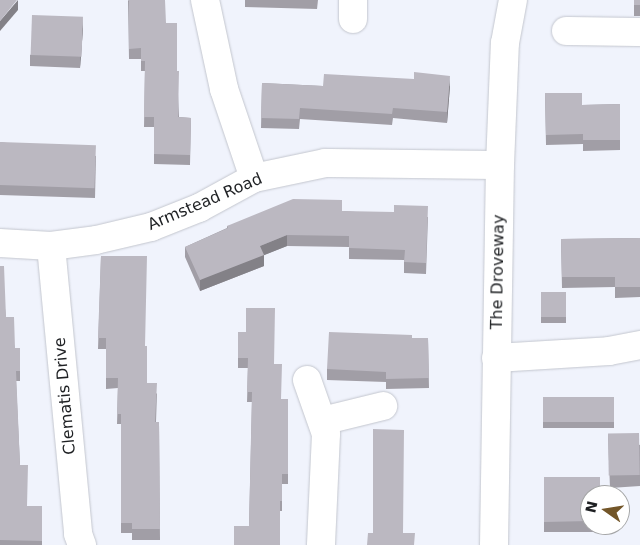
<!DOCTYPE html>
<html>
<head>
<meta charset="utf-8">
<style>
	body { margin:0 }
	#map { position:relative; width:640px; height:545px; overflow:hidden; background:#f0f3fc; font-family:"DejaVu Sans",sans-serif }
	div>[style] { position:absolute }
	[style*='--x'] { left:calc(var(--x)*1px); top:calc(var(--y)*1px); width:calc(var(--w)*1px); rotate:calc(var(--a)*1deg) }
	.roads { filter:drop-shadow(0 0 1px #c3c6ce) drop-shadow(0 0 1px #c3c6ce) }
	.minor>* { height:28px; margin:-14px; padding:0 14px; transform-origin:14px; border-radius:14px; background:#fff }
	.wall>* { inset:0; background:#a19ea6; transform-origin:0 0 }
	.shaded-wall>* { inset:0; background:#838187 }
	.building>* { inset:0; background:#bbb8c1; transform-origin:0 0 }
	span { translate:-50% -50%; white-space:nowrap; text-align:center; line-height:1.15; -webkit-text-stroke:4px #fff; paint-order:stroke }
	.street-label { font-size:16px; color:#1e2023 }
	.north { position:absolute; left:580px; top:485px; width:50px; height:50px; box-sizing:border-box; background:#fff; border:1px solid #a5a6a7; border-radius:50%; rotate:283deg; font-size:14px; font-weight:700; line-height:20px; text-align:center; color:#1e2023 }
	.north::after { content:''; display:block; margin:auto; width:18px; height:22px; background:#735629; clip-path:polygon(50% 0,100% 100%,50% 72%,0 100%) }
</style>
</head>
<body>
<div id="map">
	<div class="roads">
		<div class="minor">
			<div style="--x:205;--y:0;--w:91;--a:77.9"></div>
			<div style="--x:224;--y:89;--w:94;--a:71.4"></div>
			<div style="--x:353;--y:0;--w:19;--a:90"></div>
			<div style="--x:566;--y:31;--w:74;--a:0.8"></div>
			<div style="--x:0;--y:243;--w:51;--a:3.4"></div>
			<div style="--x:51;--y:246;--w:45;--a:-7.6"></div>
			<div style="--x:96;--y:240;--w:57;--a:-13.3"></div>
			<div style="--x:151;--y:227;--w:52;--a:-21.6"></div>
			<div style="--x:199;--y:208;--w:63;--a:-28.6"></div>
			<div style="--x:254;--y:178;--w:73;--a:-11.9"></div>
			<div style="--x:325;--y:163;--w:175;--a:0.7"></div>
			<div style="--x:51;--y:246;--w:289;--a:84.6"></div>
			<div style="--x:78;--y:534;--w:12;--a:70"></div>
			<div style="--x:496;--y:358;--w:113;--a:-3.5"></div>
			<div style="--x:609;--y:351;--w:32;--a:-11"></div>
			<div style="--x:307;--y:380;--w:57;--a:70.6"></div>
			<div style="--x:326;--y:434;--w:111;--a:92.6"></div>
			<div style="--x:322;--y:421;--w:63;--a:-13.8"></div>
			<div style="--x:494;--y:545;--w:380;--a:-89.1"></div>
			<div style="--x:500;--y:165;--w:122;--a:-87.7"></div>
			<div style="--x:505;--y:43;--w:44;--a:-79.5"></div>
		</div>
	</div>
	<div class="wall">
		<div style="clip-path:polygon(128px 0,166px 23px,177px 71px,179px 117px,191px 118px,190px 165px,154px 164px,154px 127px,144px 127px,145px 71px,141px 71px,141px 59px,129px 59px)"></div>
		<div style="clip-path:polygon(245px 0,318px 0,317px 9px,245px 7px)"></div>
		<div style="left:634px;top:0;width:6px;height:16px"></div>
		<div style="clip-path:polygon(83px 28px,80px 68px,30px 66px,30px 55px)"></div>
		<div style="clip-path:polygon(262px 83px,323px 86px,450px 86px,447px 123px,393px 118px,392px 125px,300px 119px,299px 129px,261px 128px)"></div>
		<div style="clip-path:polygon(545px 93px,582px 105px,620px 104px,620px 150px,583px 151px,583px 144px,546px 145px)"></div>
		<div style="clip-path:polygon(0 142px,96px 156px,95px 198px,0 195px)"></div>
		<div style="clip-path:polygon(342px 211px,428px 217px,426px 274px,404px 273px,404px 260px,349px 259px,349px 247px,287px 246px,264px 255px,264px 266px,200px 291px,185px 257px,185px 247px,227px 228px,227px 226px)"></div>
		<div style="clip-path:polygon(640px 238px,640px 297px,615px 298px,615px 287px,562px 288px,561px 239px)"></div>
		<div style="clip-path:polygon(101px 256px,145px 346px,147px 383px,157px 394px,156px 422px,159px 422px,160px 540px,132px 540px,132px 533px,121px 533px,121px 424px,117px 424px,118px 388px,106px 389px,106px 349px,98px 349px)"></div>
		<div style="clip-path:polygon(0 266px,6px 317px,15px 348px,20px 348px,20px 381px,16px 381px,20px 465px,27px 506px,42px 506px,42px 545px,0 545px)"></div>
		<div style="left:541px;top:292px;width:25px;height:31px"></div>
		<div style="clip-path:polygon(238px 332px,274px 364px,281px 399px,288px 399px,288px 484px,282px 484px,282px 511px,280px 511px,249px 526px,252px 402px,247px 402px,248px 368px,238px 368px)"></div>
		<div style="clip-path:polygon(412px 338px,428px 338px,429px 388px,386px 389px,386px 382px,327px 380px,327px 369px)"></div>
		<div style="left:614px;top:397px;width:31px;height:71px;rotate:90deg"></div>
		<div style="clip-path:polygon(608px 435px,640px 445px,640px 486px,610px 488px)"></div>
		<div style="clip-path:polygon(544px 477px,590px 495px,590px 525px,600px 525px,600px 532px,544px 532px)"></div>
	</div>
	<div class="shaded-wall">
		<div style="clip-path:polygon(18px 0,18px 10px,0 31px,0 21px)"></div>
		<div style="clip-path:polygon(83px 17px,83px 28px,80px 68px,80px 58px)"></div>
		<div style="clip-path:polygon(450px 76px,450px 86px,447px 123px,447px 112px)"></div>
		<div style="clip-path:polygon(287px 235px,287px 246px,262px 256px,264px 255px,264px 266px,200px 291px,200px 280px,260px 246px)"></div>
	</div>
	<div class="building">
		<div style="clip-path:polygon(0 0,17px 0,0 21px)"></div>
		<div style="clip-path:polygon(129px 0,165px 0,166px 23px,177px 23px,177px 71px,179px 71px,178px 117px,191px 118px,190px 155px,154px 154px,154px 117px,144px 117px,145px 61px,141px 61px,141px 48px,129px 49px)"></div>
		<div style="left:634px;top:0;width:6px;height:5px"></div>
		<div style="left:32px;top:15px;width:51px;height:40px;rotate:2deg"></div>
		<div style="clip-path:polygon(414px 72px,450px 76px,447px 112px,393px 108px,392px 114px,300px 108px,299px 119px,261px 118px,262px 83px,323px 86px,324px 74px,414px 79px)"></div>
		<div style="clip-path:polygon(545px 93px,582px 93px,582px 105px,620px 104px,620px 140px,583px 140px,583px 134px,546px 135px)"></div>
		<div style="left:0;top:142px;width:96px;height:43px;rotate:2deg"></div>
		<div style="clip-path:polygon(293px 199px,342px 200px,342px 211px,394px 212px,394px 205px,428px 206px,426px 263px,404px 262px,405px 250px,349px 248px,349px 236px,287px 235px,260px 246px,264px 255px,200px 280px,185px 247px,228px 228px,227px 226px)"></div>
		<div style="clip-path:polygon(640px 238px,640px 287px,615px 287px,615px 277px,562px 277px,561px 239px)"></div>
		<div style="clip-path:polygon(101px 256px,147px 256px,145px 346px,147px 346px,147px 383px,157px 383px,155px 422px,159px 422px,160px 529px,132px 529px,132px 523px,121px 523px,121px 414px,117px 414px,118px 378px,106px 378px,106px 338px,98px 338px)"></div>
		<div style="clip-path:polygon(0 266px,4px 266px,6px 317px,14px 317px,15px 348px,20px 348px,20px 371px,16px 371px,20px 465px,28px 465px,27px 506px,42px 506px,42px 541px,0 540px)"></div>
		<div style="left:541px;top:292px;width:25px;height:25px"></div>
		<div style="clip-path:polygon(246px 308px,275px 308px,274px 364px,282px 364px,281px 399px,288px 399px,288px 474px,282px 474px,282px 501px,280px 501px,280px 545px,234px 545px,234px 526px,249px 526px,252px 392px,247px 392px,248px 358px,238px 358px,238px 332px,246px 332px)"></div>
		<div style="clip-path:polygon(329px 332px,412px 335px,412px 338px,428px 338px,429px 378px,386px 379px,386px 372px,327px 369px)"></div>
		<div style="left:614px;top:397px;width:25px;height:71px;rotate:90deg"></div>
		<div style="clip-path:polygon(373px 429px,404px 430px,403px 533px,415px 533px,414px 545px,367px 545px,368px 533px,373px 533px)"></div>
		<div style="left:639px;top:433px;width:42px;height:31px;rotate:89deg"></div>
		<div style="clip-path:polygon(544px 477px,600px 477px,600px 495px,590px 495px,590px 521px,544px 522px)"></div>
	</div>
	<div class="street-label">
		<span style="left:205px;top:202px;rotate:-23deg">Armstead Road</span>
		<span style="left:498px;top:272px;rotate:-89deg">The Droveway</span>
		<span style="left:65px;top:396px;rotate:-95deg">Clematis Drive</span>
	</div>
	<div class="north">N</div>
</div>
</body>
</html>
